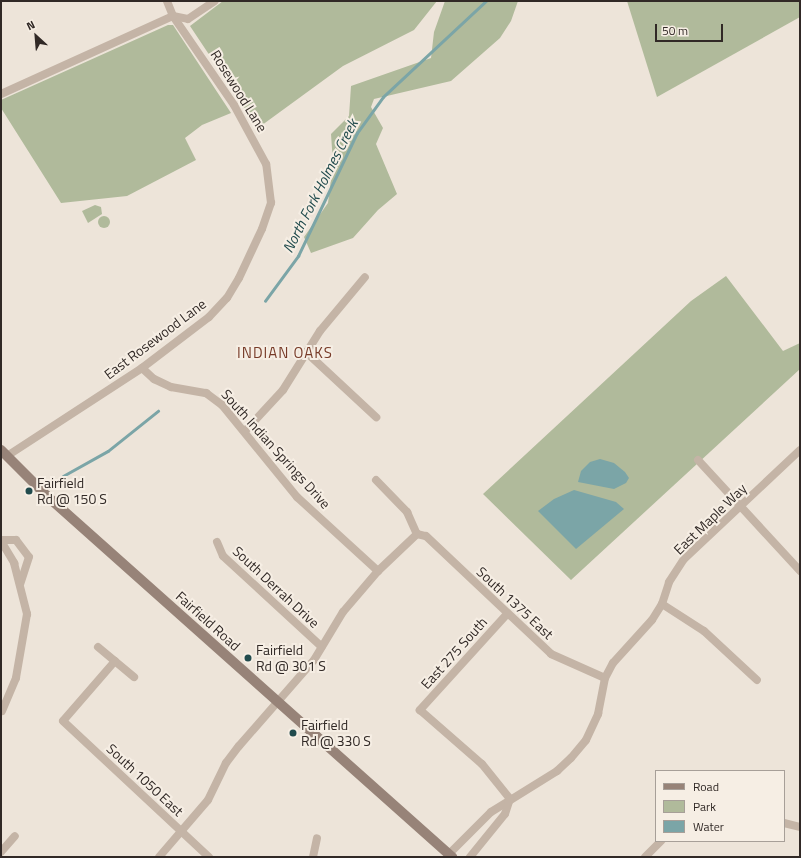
<!DOCTYPE html>
<html>
<head>
<meta charset="utf-8">
<style>
	body { margin:0 }
	#map { position:relative; width:801px; height:858px; overflow:hidden; background:#ede4d9; font-family:"Titillium Web",sans-serif }
	div>[style] { position:absolute }
	[style*='--x'] { left:calc(var(--x)*1px); top:calc(var(--y)*1px); width:calc(var(--w)*1px); rotate:calc(var(--a)*1deg) }
	.green>* { inset:0; background:#b0ba9b }
	.round { border-radius:50% }
	.water>* { inset:0; background:#7ba5a7 }
	.stream>* { height:2.5px; margin:-1.25px; padding:0 1.25px; transform-origin:1.25px; border-radius:1.25px; background:#7ba5a7 }
	.street>* { height:8px; margin:-4px; padding:0 4px; transform-origin:4px; border-radius:4px; background:#c4b4a6 }
	.secondary>* { height:10px; margin:-5px; padding:0 5px; transform-origin:5px; border-radius:5px; background:#978378 }
	.dots>* { width:11px; height:11px; translate:-50% -50%; box-sizing:border-box; border:2px solid #f6eee4; border-radius:50% }
	span { translate:-50% -50%; white-space:nowrap; text-align:center; line-height:1.15; -webkit-text-stroke:4px #f6eee4; paint-order:stroke }
	.street-label { font-size:14px; color:#312926 }
	.poi-label { font-size:14px; color:#312926 }
	.left { translate:0 -50%; text-align:left }
	.water-label { font-size:15px; color:#214b4d; font-style:italic }
	.neighbourhood-label { font-size:15px; color:#773b28; letter-spacing:1px }
	.frame { position:absolute; inset:0; border:2px solid #312926; pointer-events:none }
	.legend { position:absolute; left:655px; top:770px; width:130px; height:72px; box-sizing:border-box; background:#f6eee4; border:1px solid #a79f98; margin:0; padding:5px 7px; list-style:none; font-size:12px; color:#312926 }
	.legend li { display:flex; align-items:center; gap:8px; height:20px }
	.legend b { width:20px; border:1px solid #a79f98 }
	.north { position:absolute; left:16px; top:16px; width:40px; height:40px; -webkit-text-stroke:3px #f6eee4; paint-order:stroke; rotate:334deg; font-size:11px; font-weight:700; line-height:16px; text-align:center; color:#312926 }
	.north::after { content:''; display:block; margin:auto; width:14px; height:18px; background:#312926; clip-path:polygon(50% 0,100% 100%,50% 72%,0 100%) }
	.scale { position:absolute; left:655px; top:24px; width:68px; height:18px; box-sizing:border-box; border:2px solid #312926; border-top:0; padding-left:5px; font-size:12px; line-height:14px; white-space:nowrap; color:#312926; -webkit-text-stroke:3px #f6eee4; paint-order:stroke }
</style>
</head>
<body>
<div id="map">
	<div class="green">
		<div style="clip-path:polygon(223px 1px,437px 1px,414px 30px,343px 66px,258px 128px,190px 26px)"></div>
		<div style="clip-path:polygon(445px 1px,518px 1px,511px 21px,500px 38px,451px 81px,374px 99px,371px 107px,383px 128px,376px 144px,397px 194px,378px 210px,353px 238px,311px 253px,304px 237px,328px 203px,333px 163px,331px 134px,349px 116px,351px 86px,431px 58px,434px 32px)"></div>
		<div style="clip-path:polygon(627px 1px,800px 1px,800px 17px,657px 97px)"></div>
		<div style="clip-path:polygon(168px 25px,173px 25px,231px 113px,202px 125px,185px 138px,196px 160px,127px 196px,61px 203px,1px 108px,1px 100px)"></div>
		<div style="clip-path:polygon(95px 205px,101px 207px,102px 214px,88px 223px,82px 211px)"></div>
		<div class="round" style="left:98px;top:216px;width:12px;height:12px"></div>
		<div style="clip-path:polygon(726px 276px,783px 351px,800px 343px,800px 369px,571px 580px,483px 494px,691px 301px)"></div>
	</div>
	<div class="water">
		<div style="clip-path:polygon(600px 459px,614px 463px,625px 472px,629px 478px,626px 483px,614px 489px,578px 482px,581px 471px,590px 462px)"></div>
		<div style="clip-path:polygon(574px 490px,616px 502px,624px 509px,576px 549px,538px 511px,554px 499px)"></div>
	</div>
	<div class="stream">
		<div style="--x:265;--y:301;--w:56;--a:-53.7"></div>
		<div style="--x:298;--y:256;--w:136;--a:-64.4"></div>
		<div style="--x:357;--y:133;--w:44;--a:-54.2"></div>
		<div style="--x:383;--y:97;--w:141;--a:-43"></div>
		<div style="--x:63;--y:476;--w:51;--a:-29.1"></div>
		<div style="--x:108;--y:451;--w:64;--a:-38.7"></div>
	</div>
	<div class="street">
		<div style="--x:1;--y:94;--w:189;--a:-24.4"></div>
		<div style="--x:173;--y:16;--w:15;--a:11"></div>
		<div style="--x:188;--y:19;--w:32;--a:-34"></div>
		<div style="--x:306;--y:352;--w:96;--a:42.9"></div>
		<div style="--x:142;--y:368;--w:16;--a:43"></div>
		<div style="--x:154;--y:379;--w:19;--a:25"></div>
		<div style="--x:171;--y:387;--w:36;--a:10"></div>
		<div style="--x:206;--y:393;--w:20;--a:37"></div>
		<div style="--x:222;--y:405;--w:119;--a:50.8"></div>
		<div style="--x:297;--y:497;--w:110;--a:42.4"></div>
		<div style="--x:245;--y:431;--w:56;--a:-47.2"></div>
		<div style="--x:283;--y:390;--w:70;--a:-57.9"></div>
		<div style="--x:320;--y:331;--w:70;--a:-50.2"></div>
		<div style="--x:7;--y:456;--w:161;--a:-33.1"></div>
		<div style="--x:142;--y:368;--w:84;--a:-37.3"></div>
		<div style="--x:209;--y:317;--w:26;--a:-47"></div>
		<div style="--x:227;--y:298;--w:23;--a:-59"></div>
		<div style="--x:239;--y:278;--w:54;--a:-64.9"></div>
		<div style="--x:262;--y:229;--w:28;--a:-71"></div>
		<div style="--x:271;--y:203;--w:39;--a:-97"></div>
		<div style="--x:266;--y:164;--w:67;--a:-118.5"></div>
		<div style="--x:234;--y:105;--w:108;--a:-124.4"></div>
		<div style="--x:173;--y:16;--w:16;--a:-112"></div>
		<div style="--x:698;--y:460;--w:151;--a:47.4"></div>
		<div style="--x:376;--y:480;--w:45;--a:45.9"></div>
		<div style="--x:407;--y:512;--w:24;--a:66"></div>
		<div style="--x:417;--y:534;--w:9;--a:13"></div>
		<div style="--x:426;--y:536;--w:172;--a:43.3"></div>
		<div style="--x:551;--y:654;--w:59;--a:24"></div>
		<div style="--x:1;--y:540;--w:15;--a:0"></div>
		<div style="--x:16;--y:540;--w:21;--a:53"></div>
		<div style="--x:29;--y:557;--w:28;--a:108"></div>
		<div style="--x:1;--y:541;--w:26;--a:59"></div>
		<div style="--x:14;--y:563;--w:53;--a:75.7"></div>
		<div style="--x:27;--y:614;--w:65;--a:99.8"></div>
		<div style="--x:16;--y:678;--w:36;--a:113"></div>
		<div style="--x:217;--y:542;--w:15;--a:67"></div>
		<div style="--x:223;--y:556;--w:134;--a:42.6"></div>
		<div style="--x:662;--y:604;--w:50;--a:32.7"></div>
		<div style="--x:704;--y:631;--w:72;--a:42.8"></div>
		<div style="--x:507;--y:614;--w:130;--a:132.2"></div>
		<div style="--x:420;--y:710;--w:82;--a:41.1"></div>
		<div style="--x:482;--y:764;--w:45;--a:51.3"></div>
		<div style="--x:98;--y:647;--w:47;--a:39.8"></div>
		<div style="--x:115;--y:661;--w:79;--a:130.9"></div>
		<div style="--x:63;--y:721;--w:200;--a:43"></div>
		<div style="--x:784;--y:823;--w:16;--a:14"></div>
		<div style="--x:1;--y:852;--w:21;--a:-49"></div>
		<div style="--x:449;--y:854;--w:59;--a:-45"></div>
		<div style="--x:491;--y:812;--w:78;--a:-31.8"></div>
		<div style="--x:557;--y:771;--w:19;--a:-43"></div>
		<div style="--x:571;--y:758;--w:23;--a:-50"></div>
		<div style="--x:586;--y:740;--w:29;--a:-65"></div>
		<div style="--x:598;--y:714;--w:37;--a:-79"></div>
		<div style="--x:605;--y:678;--w:17;--a:-62"></div>
		<div style="--x:613;--y:663;--w:58;--a:-47.8"></div>
		<div style="--x:652;--y:620;--w:19;--a:-58"></div>
		<div style="--x:662;--y:604;--w:23;--a:-72"></div>
		<div style="--x:669;--y:582;--w:27;--a:-57"></div>
		<div style="--x:684;--y:559;--w:159;--a:-43.2"></div>
		<div style="--x:159;--y:857;--w:75;--a:-49.3"></div>
		<div style="--x:208;--y:800;--w:41;--a:-64.1"></div>
		<div style="--x:226;--y:763;--w:21;--a:-53"></div>
		<div style="--x:239;--y:746;--w:114;--a:-48.9"></div>
		<div style="--x:314;--y:660;--w:56;--a:-58.9"></div>
		<div style="--x:343;--y:612;--w:54;--a:-49.5"></div>
		<div style="--x:378;--y:571;--w:54;--a:-43.5"></div>
		<div style="--x:313;--y:857;--w:19;--a:-78"></div>
		<div style="--x:470;--y:857;--w:55;--a:-50.9"></div>
		<div style="--x:505;--y:814;--w:16;--a:-72"></div>
		<div style="--x:645;--y:857;--w:23;--a:-45"></div>
	</div>
	<div class="secondary">
		<div style="--x:1;--y:450;--w:65;--a:45"></div>
		<div style="--x:47;--y:496;--w:543;--a:41.71"></div>
	</div>
	<div class="dots">
		<div style="left:29px;top:491px;background:#214b4d"></div>
		<div style="left:248px;top:658px;background:#214b4d"></div>
		<div style="left:293px;top:733px;background:#214b4d"></div>
	</div>
	<div class="street-label">
		<span style="left:239px;top:91px;rotate:58deg">Rosewood Lane</span>
		<span style="left:155px;top:339px;rotate:-37deg">East Rosewood Lane</span>
		<span style="left:276px;top:449px;rotate:48deg">South Indian Springs Drive</span>
		<span style="left:710px;top:519px;rotate:-44deg">East Maple Way</span>
		<span style="left:276px;top:587px;rotate:43deg">South Derrah Drive</span>
		<span style="left:515px;top:603px;rotate:43deg">South 1375 East</span>
		<span style="left:208px;top:621px;rotate:42deg">Fairfield Road</span>
		<span style="left:454px;top:653px;rotate:-48deg">East 275 South</span>
		<span style="left:145px;top:780px;rotate:43deg">South 1050 East</span>
	</div>
	<div class="poi-label">
		<span class="left" style="left:37px;top:491px">Fairfield<br>Rd @ 150 S</span>
		<span class="left" style="left:256px;top:658px">Fairfield<br>Rd @ 301 S</span>
		<span class="left" style="left:301px;top:733px">Fairfield<br>Rd @ 330 S</span>
	</div>
	<div class="water-label">
		<span style="left:320px;top:186px;rotate:-63deg">North Fork Holmes Creek</span>
	</div>
	<div class="neighbourhood-label">
		<span style="left:285px;top:353px">INDIAN OAKS</span>
	</div>
	<div class="frame"></div>
	<ul class="legend">
	<li><b style="height:5px;background:#978378"></b>Road</li>
	<li><b style="height:11px;background:#b0ba9b"></b>Park</li>
	<li><b style="height:11px;background:#7ba5a7"></b>Water</li>
	</ul>
	<div class="north">N</div>
	<div class="scale">50 m</div>
</div>
</body>
</html>
